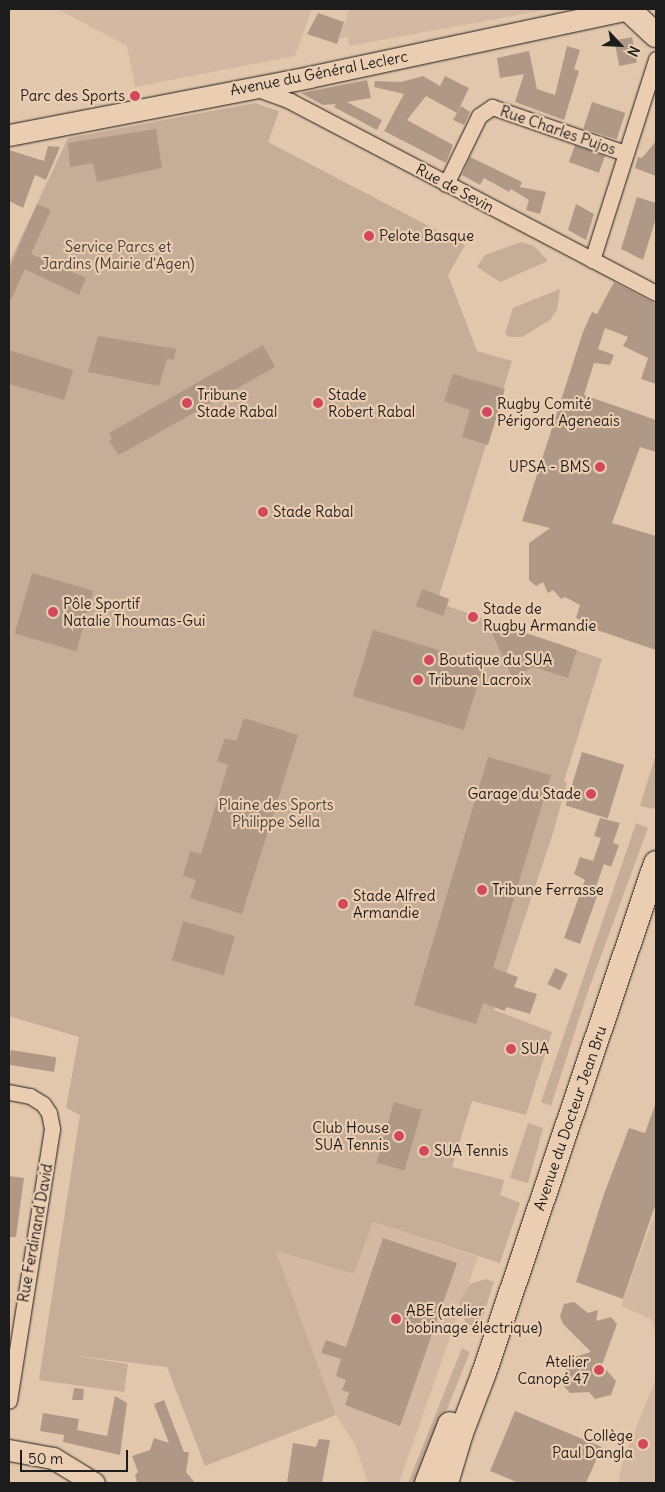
<!DOCTYPE html>
<html>
<head>
<meta charset="utf-8">
<style>
	body { margin:0 }
	#map { position:relative; width:665px; height:1492px; overflow:hidden; background:#e3c7ac; font-family:Delius,sans-serif }
	div>[style] { position:absolute }
	[style*='--x'] { left:calc(var(--x)*1px); top:calc(var(--y)*1px); width:calc(var(--w)*1px); rotate:calc(var(--a)*1deg) }
	.built>* { inset:0; background:#d3b9a1 }
	.green>* { inset:0; background:#c5ad97 }
	.building>* { inset:0; background:#af9986; transform-origin:0 0 }
	.roads { filter:drop-shadow(0 0 1px #1c1c1c) drop-shadow(0 0 1px #1c1c1c) }
	.street>* { height:15px; margin:-7.5px; padding:0 7.5px; transform-origin:7.5px; border-radius:7.5px; background:#ebceb2 }
	.secondary>* { height:21px; margin:-10.5px; padding:0 10.5px; transform-origin:10.5px; border-radius:10.5px; background:#ebceb2 }
	.primary>* { height:24px; margin:-12px; padding:0 12px; transform-origin:12px; border-radius:12px; background:#ebceb2 }
	.dots>* { width:14px; height:14px; translate:-50% -50%; box-sizing:border-box; border:2px solid #ebceb2; border-radius:50% }
	span { translate:-50% -50%; white-space:nowrap; text-align:center; line-height:1.15; -webkit-text-stroke:4.5px #ebceb2; paint-order:stroke }
	.street-label { font-size:15px; color:#1c1c1c }
	.poi-label { font-size:15px; color:#1c1c1c }
	.right { translate:-100% -50%; text-align:right }
	.left { translate:0 -50%; text-align:left }
	.park-label { font-size:15px; color:#46403b }
	.frame { position:absolute; inset:0; border:10px solid #1c1c1c; pointer-events:none }
	.north { position:absolute; left:595px; top:20px; width:50px; height:50px; -webkit-text-stroke:4px #ebceb2; paint-order:stroke; rotate:115deg; font-size:14px; font-weight:700; line-height:20px; text-align:center; color:#1c1c1c }
	.north::after { content:''; display:block; margin:auto; width:18px; height:22px; background:#1c1c1c; clip-path:polygon(50% 0,100% 100%,50% 72%,0 100%) }
	.scale { position:absolute; left:20px; top:1450px; width:108px; height:22px; box-sizing:border-box; border:2px solid #1c1c1c; border-top:0; padding-left:6px; font-size:15px; line-height:18px; white-space:nowrap; color:#1c1c1c; -webkit-text-stroke:4px #ebceb2; paint-order:stroke }
</style>
</head>
<body>
<div id="map">
	<div class="built">
		<div style="clip-path:polygon(58px 9px,312px 9px,295px 56px,135px 87px,127px 46px)"></div>
		<div style="clip-path:polygon(349px 9px,551px 9px,349px 46px,348px 37px,339px 39px)"></div>
		<div style="clip-path:polygon(656px 1210px,656px 1335px,652px 1320px,621px 1306px)"></div>
		<div style="clip-path:polygon(373px 1222px,478px 1257px,399px 1483px,368px 1483px,355px 1444px,336px 1415px,276px 1251px,354px 1274px)"></div>
		<div style="clip-path:polygon(656px 1378px,656px 1483px,618px 1483px,623px 1460px)"></div>
	</div>
	<div class="green">
		<div style="clip-path:polygon(255px 103px,279px 111px,268px 142px,465px 245px,448px 275px,477px 351px,512px 361px,439px 596px,449px 599px,447px 606px,602px 659px,564px 781px,567px 783px,553px 833px,494px 1010px,552px 1032px,526px 1115px,472px 1101px,452px 1167px,504px 1180px,500px 1195px,520px 1203px,500px 1263px,373px 1222px,354px 1274px,276px 1251px,336px 1415px,205px 1466px,167px 1367px,69px 1355px,128px 1364px,124px 1392px,39px 1380px,80px 1115px,66px 1108px,79px 1037px,9px 1016px,9px 263px,68px 138px)"></div>
		<div style="clip-path:polygon(521px 242px,534px 246px,548px 261px,500px 282px,477px 267px,485px 255px)"></div>
		<div style="clip-path:polygon(560px 289px,557px 310px,550px 320px,522px 337px,509px 337px,505px 333px,513px 308px)"></div>
		<div style="clip-path:polygon(656px 754px,656px 802px,654px 809px,640px 806px)"></div>
		<div style="clip-path:polygon(636px 823px,648px 828px,587px 994px,551px 1106px,541px 1102px)"></div>
		<div style="clip-path:polygon(528px 1123px,543px 1128px,528px 1183px,510px 1178px)"></div>
		<div style="clip-path:polygon(486px 1279px,494px 1282px,479px 1329px,467px 1324px,461px 1314px,459px 1303px,470px 1284px)"></div>
		<div style="clip-path:polygon(462px 1348px,470px 1352px,429px 1454px,417px 1483px,408px 1483px)"></div>
	</div>
	<div class="building">
		<div style="clip-path:polygon(318px 13px,344px 22px,337px 44px,307px 34px)"></div>
		<div style="left:632px;top:37px;width:26px;height:18px;rotate:79deg"></div>
		<div style="clip-path:polygon(567px 46px,580px 50px,574px 69px,579px 71px,564px 120px,515px 102px,524px 74px,500px 78px,497px 58px,529px 51px,537px 89px,555px 95px)"></div>
		<div style="clip-path:polygon(423px 76px,440px 86px,445px 76px,469px 88px,457px 113px,426px 96px,407px 120px,453px 145px,446px 163px,384px 131px,404px 94px,374px 87px,375px 81px,401px 82px)"></div>
		<div style="clip-path:polygon(367px 80px,371px 98px,347px 102px,382px 120px,377px 130px,334px 107px,336px 104px,323px 105px,301px 93px)"></div>
		<div style="left:592px;top:102px;width:35px;height:28px;rotate:18deg"></div>
		<div style="clip-path:polygon(461px 106px,470px 112px,464px 125px,453px 120px)"></div>
		<div style="clip-path:polygon(156px 129px,162px 168px,97px 182px,93px 163px,70px 167px,68px 143px)"></div>
		<div style="clip-path:polygon(656px 141px,656px 176px,635px 168px,638px 157px,642px 158px)"></div>
		<div style="left:575px;top:145px;width:32px;height:18px;rotate:20deg"></div>
		<div style="clip-path:polygon(48px 146px,60px 147px,46px 180px,35px 175px,23px 208px,9px 201px,9px 150px,44px 161px)"></div>
		<div style="clip-path:polygon(470px 157px,522px 182px,520px 187px,546px 192px,540px 214px,526px 210px,529px 200px,511px 189px,509px 192px,484px 178px,480px 185px,462px 175px)"></div>
		<div style="clip-path:polygon(637px 197px,656px 203px,656px 218px,643px 260px,621px 249px)"></div>
		<div style="clip-path:polygon(37px 204px,51px 210px,31px 254px,86px 278px,79px 295px,25px 269px,9px 304px,9px 270px)"></div>
		<div style="clip-path:polygon(576px 204px,594px 214px,586px 240px,568px 230px)"></div>
		<div style="clip-path:polygon(614px 282px,656px 304px,656px 384px,641px 379px,648px 358px,623px 346px,628px 337px,605px 328px,598px 349px,614px 355px,610px 365px,594px 363px,584px 395px,656px 420px,656px 452px,640px 447px,612px 523px,656px 536px,656px 650px,582px 625px,581px 620px,576px 618px,580px 605px,565px 597px,561px 599px,553px 590px,548px 593px,543px 582px,536px 586px,529px 580px,529px 543px,550px 528px,522px 521px,583px 332px,592px 312px,597px 314px)"></div>
		<div style="clip-path:polygon(98px 336px,176px 349px,174px 360px,167px 359px,159px 386px,88px 372px)"></div>
		<div style="clip-path:polygon(263px 345px,275px 367px,119px 455px,109px 441px,112px 439px,109px 433px)"></div>
		<div style="clip-path:polygon(9px 350px,73px 370px,64px 400px,9px 384px)"></div>
		<div style="clip-path:polygon(453px 374px,505px 389px,488px 445px,462px 437px,470px 410px,444px 401px)"></div>
		<div style="left:32px;top:573px;width:64px;height:63px;rotate:16deg"></div>
		<div style="left:422px;top:589px;width:29px;height:18px;rotate:20deg"></div>
		<div style="clip-path:polygon(498px 624px,577px 650px,568px 678px,534px 667px,512px 677px,491px 631px)"></div>
		<div style="left:373px;top:630px;width:116px;height:69px;rotate:17deg"></div>
		<div style="clip-path:polygon(244px 718px,298px 735px,242px 914px,190px 898px,196px 880px,183px 876px,190px 851px,201px 854px,228px 765px,217px 761px,225px 738px,236px 741px)"></div>
		<div style="left:582px;top:752px;width:44px;height:56px;rotate:17deg"></div>
		<div style="clip-path:polygon(488px 757px,551px 775px,493px 968px,518px 977px,514px 987px,537px 994px,530px 1014px,506px 1007px,505px 1011px,483px 1003px,476px 1024px,414px 1005px)"></div>
		<div style="clip-path:polygon(600px 818px,620px 823px,613px 843px,619px 845px,611px 867px,604px 864px,594px 892px,598px 893px,580px 944px,564px 938px,585px 880px,574px 874px,580px 857px,593px 861px,601px 838px,594px 836px)"></div>
		<div style="left:183px;top:921px;width:54px;height:41px;rotate:16deg"></div>
		<div style="left:555px;top:968px;width:14px;height:18px;rotate:25deg"></div>
		<div style="left:11px;top:1050px;width:46px;height:15px;rotate:9deg"></div>
		<div style="left:394px;top:1102px;width:29px;height:63px;rotate:16deg"></div>
		<div style="clip-path:polygon(655px 1105px,656px 1203px,623px 1299px,576px 1282px,604px 1194px,629px 1128px,645px 1133px)"></div>
		<div style="clip-path:polygon(9px 1176px,24px 1178px,16px 1237px,9px 1237px)"></div>
		<div style="clip-path:polygon(383px 1238px,457px 1263px,400px 1426px,345px 1405px,349px 1393px,342px 1390px,346px 1380px,336px 1376px,341px 1359px,321px 1353px,326px 1340px,346px 1347px)"></div>
		<div style="clip-path:polygon(574px 1302px,588px 1313px,598px 1310px,596px 1321px,611px 1317px,617px 1324px,602px 1365px,616px 1381px,611px 1395px,595px 1399px,589px 1392px,570px 1393px,561px 1383px,566px 1368px,560px 1361px,591px 1352px,563px 1324px,560px 1316px,564px 1304px)"></div>
		<div style="clip-path:polygon(74px 1388px,84px 1389px,83px 1400px,72px 1400px)"></div>
		<div style="clip-path:polygon(115px 1396px,127px 1403px,120px 1455px,63px 1442px,64px 1435px,40px 1431px,43px 1413px,79px 1419px,77px 1430px,107px 1436px)"></div>
		<div style="clip-path:polygon(164px 1400px,184px 1452px,189px 1452px,186px 1472px,195px 1483px,137px 1483px,135px 1475px,138px 1472px,132px 1456px,150px 1450px,154px 1438px,169px 1443px,154px 1404px)"></div>
		<div style="clip-path:polygon(515px 1411px,602px 1447px,586px 1483px,519px 1483px,490px 1471px)"></div>
		<div style="clip-path:polygon(319px 1439px,330px 1440px,322px 1483px,287px 1483px,293px 1443px,316px 1447px)"></div>
	</div>
	<div class="roads">
		<div class="street">
			<div style="--x:255;--y:88;--w:37;--a:20"></div>
			<div style="--x:290;--y:101;--w:413;--a:27.7"></div>
			<div style="--x:446;--y:184;--w:76;--a:-64.1"></div>
			<div style="--x:479;--y:116;--w:16;--a:-35"></div>
			<div style="--x:492;--y:107;--w:141;--a:19.1"></div>
			<div style="--x:592;--y:260;--w:211;--a:-72.3"></div>
			<div style="--x:9;--y:1092;--w:21;--a:11"></div>
			<div style="--x:30;--y:1096;--w:15;--a:32"></div>
			<div style="--x:43;--y:1104;--w:11;--a:56"></div>
			<div style="--x:49;--y:1113;--w:16;--a:79"></div>
			<div style="--x:52;--y:1129;--w:275;--a:99"></div>
		</div>
		<div class="secondary">
			<div style="--x:9;--y:135;--w:306;--a:-10.9"></div>
			<div style="--x:309;--y:77;--w:328;--a:-12"></div>
			<div style="--x:9;--y:1450;--w:45;--a:10.3"></div>
			<div style="--x:53;--y:1458;--w:48;--a:31.4"></div>
		</div>
		<div class="primary">
			<div style="--x:628;--y:9;--w:38;--a:43"></div>
			<div style="--x:427;--y:1483;--w:63;--a:-68.7"></div>
			<div style="--x:446;--y:1483;--w:52;--a:-73.3"></div>
			<div style="--x:461;--y:1433;--w:64;--a:-69"></div>
			<div style="--x:484;--y:1373;--w:538;--a:-71.36"></div>
		</div>
	</div>
	<div class="dots">
		<div style="left:135px;top:96px;background:#d1495b"></div>
		<div style="left:369px;top:236px;background:#d1495b"></div>
		<div style="left:187px;top:403px;background:#d1495b"></div>
		<div style="left:318px;top:403px;background:#d1495b"></div>
		<div style="left:487px;top:412px;background:#d1495b"></div>
		<div style="left:600px;top:467px;background:#d1495b"></div>
		<div style="left:263px;top:512px;background:#d1495b"></div>
		<div style="left:53px;top:612px;background:#d1495b"></div>
		<div style="left:473px;top:617px;background:#d1495b"></div>
		<div style="left:429px;top:660px;background:#d1495b"></div>
		<div style="left:418px;top:680px;background:#d1495b"></div>
		<div style="left:591px;top:794px;background:#d1495b"></div>
		<div style="left:482px;top:890px;background:#d1495b"></div>
		<div style="left:343px;top:904px;background:#d1495b"></div>
		<div style="left:511px;top:1049px;background:#d1495b"></div>
		<div style="left:399px;top:1136px;background:#d1495b"></div>
		<div style="left:424px;top:1151px;background:#d1495b"></div>
		<div style="left:396px;top:1319px;background:#d1495b"></div>
		<div style="left:599px;top:1370px;background:#d1495b"></div>
		<div style="left:643px;top:1444px;background:#d1495b"></div>
	</div>
	<div class="street-label">
		<span style="left:319px;top:73px;rotate:-11deg">Avenue du Général Leclerc</span>
		<span style="left:558px;top:130px;rotate:19deg">Rue Charles Pujos</span>
		<span style="left:455px;top:188px;rotate:28deg">Rue de Sevin</span>
		<span style="left:570px;top:1118px;rotate:-71deg">Avenue du Docteur Jean Bru</span>
		<span style="left:35px;top:1233px;rotate:-80deg">Rue Ferdinand David</span>
	</div>
	<div class="poi-label">
		<span class="right" style="left:125px;top:96px">Parc des Sports</span>
		<span class="left" style="left:379px;top:236px">Pelote Basque</span>
		<span class="left" style="left:197px;top:403px">Tribune<br>Stade Rabal</span>
		<span class="left" style="left:328px;top:403px">Stade<br>Robert Rabal</span>
		<span class="left" style="left:497px;top:412px">Rugby Comité<br>Périgord Ageneais</span>
		<span class="right" style="left:590px;top:467px">UPSA - BMS</span>
		<span class="left" style="left:273px;top:512px">Stade Rabal</span>
		<span class="left" style="left:63px;top:612px">Pôle Sportif<br>Natalie Thoumas-Gui</span>
		<span class="left" style="left:483px;top:617px">Stade de<br>Rugby Armandie</span>
		<span class="left" style="left:439px;top:660px">Boutique du SUA</span>
		<span class="left" style="left:428px;top:680px">Tribune Lacroix</span>
		<span class="right" style="left:581px;top:794px">Garage du Stade</span>
		<span class="left" style="left:492px;top:890px">Tribune Ferrasse</span>
		<span class="left" style="left:353px;top:904px">Stade Alfred<br>Armandie</span>
		<span class="left" style="left:521px;top:1049px">SUA</span>
		<span class="right" style="left:389px;top:1136px">Club House<br>SUA Tennis</span>
		<span class="left" style="left:434px;top:1151px">SUA Tennis</span>
		<span class="left" style="left:406px;top:1319px">ABE (atelier<br>bobinage électrique)</span>
		<span class="right" style="left:589px;top:1370px">Atelier<br>Canopé 47</span>
		<span class="right" style="left:633px;top:1444px">Collège<br>Paul Dangla</span>
	</div>
	<div class="park-label">
		<span style="left:118px;top:255px">Service Parcs et<br>Jardins (Mairie d'Agen)</span>
		<span style="left:276px;top:813px">Plaine des Sports<br>Philippe Sella</span>
	</div>
	<div class="frame"></div>
	<div class="north">N</div>
	<div class="scale">50 m</div>
</div>
</body>
</html>
